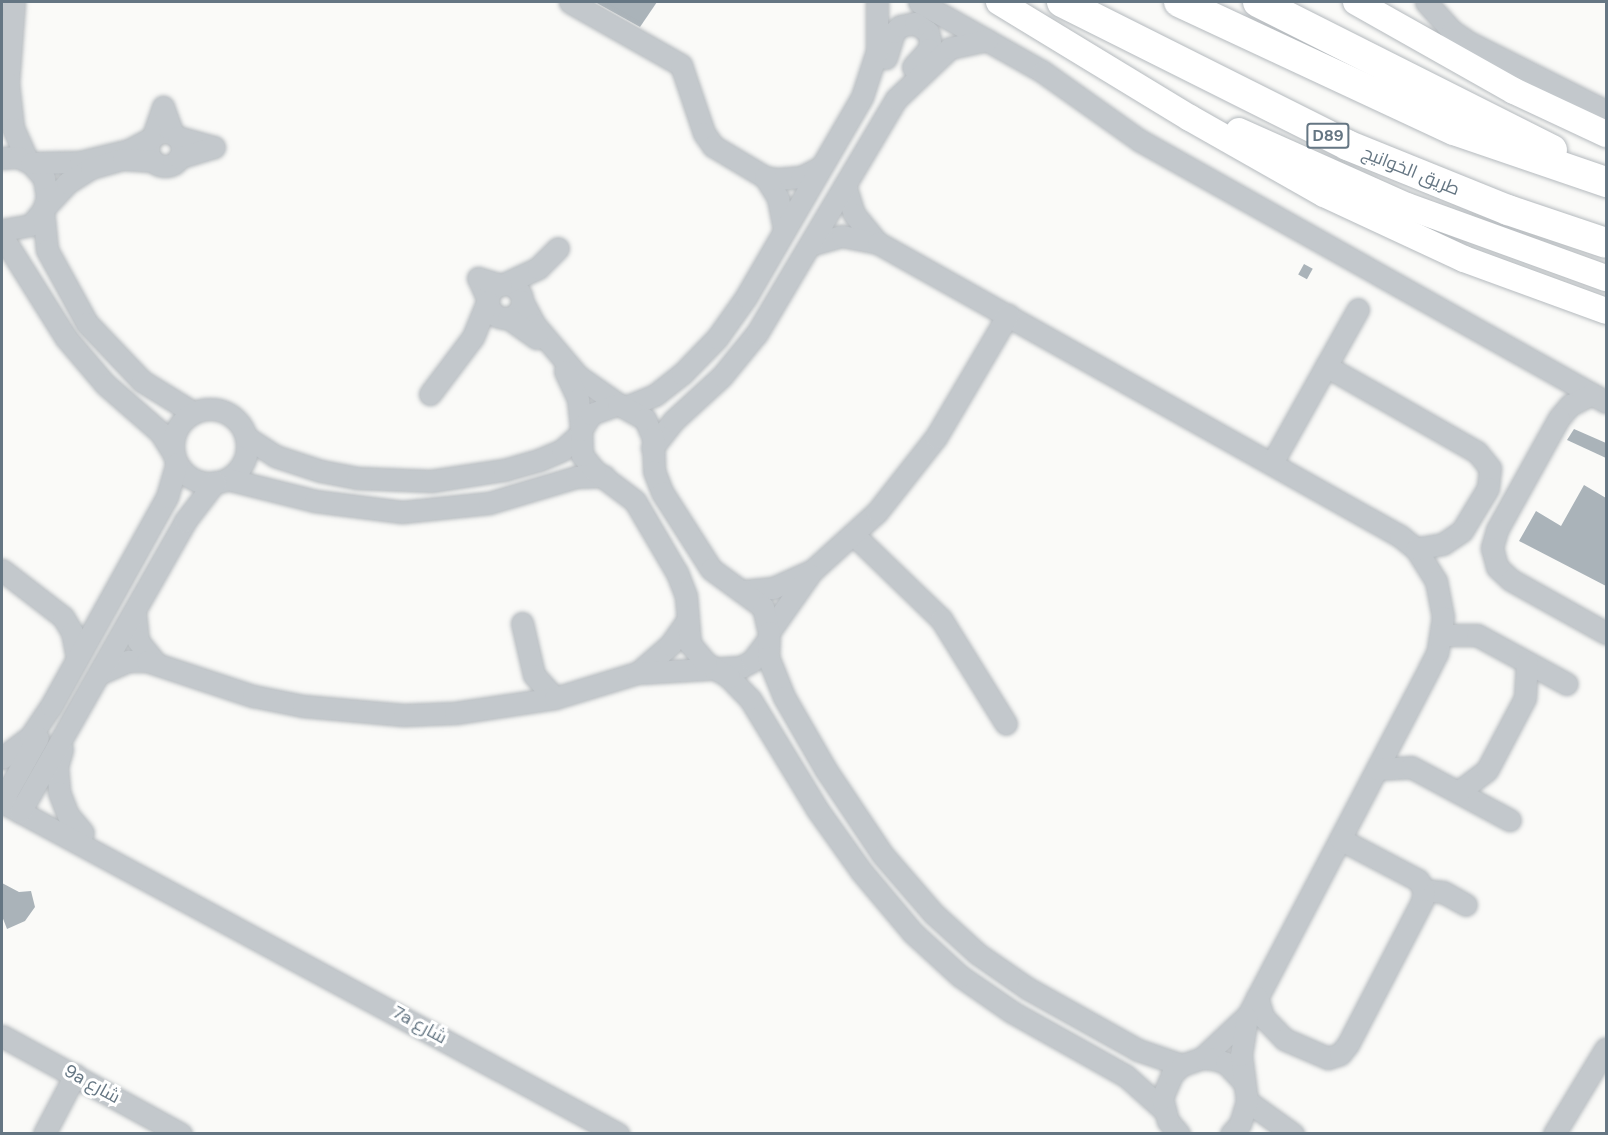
<!DOCTYPE html>
<html>
<head>
<meta charset="utf-8">
<style>
	body { margin:0 }
	#map { position:relative; width:1608px; height:1135px; overflow:hidden; background:#fafaf8; font-family:"DM Sans",Cairo,sans-serif }
	div>[style] { position:absolute }
	[style*='--x'] { left:calc(var(--x)*1px); top:calc(var(--y)*1px); width:calc(var(--w)*1px); rotate:calc(var(--a)*1deg) }
	.building>* { inset:0; background:#aab3b9; transform-origin:0 0 }
	.roads { filter:drop-shadow(0 0 2px #b5babe) drop-shadow(0 0 2px #b5babe) }
	.minor>* { height:21px; margin:-10.5px; padding:0 10.5px; transform-origin:10.5px; border-radius:10.5px; background:#c3c8cc }
	.minor>.ring { margin:-10.5px; padding:0; box-sizing:content-box; background:none; border:21px solid #c3c8cc; border-radius:50% }
	.major>* { height:26px; margin:-13px; padding:0 13px; transform-origin:13px; border-radius:13px; background:#fff }
	.highway>* { height:30px; margin:-15px; padding:0 15px; transform-origin:15px; border-radius:15px; background:#fff }
	span { translate:-50% -50%; white-space:nowrap; text-align:center; line-height:1.15; -webkit-text-stroke:6px #fff; paint-order:stroke }
	.shield-label span { padding:2px 4px; background:#fff; border:2px solid; border-radius:4px; -webkit-text-stroke-width:0 }
	.shield-label { font-size:16px; color:#657683; font-weight:700 }
	.street-label { font-size:18px; color:#657683 }
	.frame { position:absolute; inset:0; border:3px solid #657683; pointer-events:none }
</style>
</head>
<body>
<div id="map">
	<div class="building">
		<div style="clip-path:polygon(595px 2px,657px 2px,640px 27px)"></div>
		<div style="left:1304px;top:264px;width:10px;height:12px;rotate:29deg"></div>
		<div style="clip-path:polygon(1574px 429px,1606px 443px,1606px 458px,1567px 440px)"></div>
		<div style="clip-path:polygon(1584px 485px,1606px 498px,1606px 586px,1519px 541px,1536px 511px,1561px 526px)"></div>
		<div style="clip-path:polygon(2px 883px,19px 892px,31px 891px,35px 907px,25px 921px,7px 929px,2px 916px)"></div>
	</div>
	<div class="roads">
		<div class="minor">
			<div style="--x:14;--y:2;--w:81;--a:94.2"></div>
			<div style="--x:8;--y:83;--w:45;--a:83.7"></div>
			<div style="--x:13;--y:128;--w:36;--a:66"></div>
			<div style="--x:570;--y:2;--w:128;--a:29.6"></div>
			<div style="--x:681;--y:65;--w:72;--a:71.3"></div>
			<div style="--x:704;--y:133;--w:16;--a:55"></div>
			<div style="--x:713;--y:146;--w:61;--a:30.8"></div>
			<div style="--x:765;--y:177;--w:13;--a:9"></div>
			<div style="--x:778;--y:179;--w:23;--a:-5"></div>
			<div style="--x:801;--y:177;--w:22;--a:-27"></div>
			<div style="--x:919;--y:2;--w:142;--a:29.4"></div>
			<div style="--x:1043;--y:72;--w:118;--a:35.3"></div>
			<div style="--x:1139;--y:140;--w:535;--a:29.29"></div>
			<div style="--x:1426;--y:2;--w:39;--a:48"></div>
			<div style="--x:1452;--y:31;--w:22;--a:34"></div>
			<div style="--x:1470;--y:43;--w:152;--a:26.6"></div>
			<div style="--x:886;--y:58;--w:27;--a:-73"></div>
			<div style="--x:894;--y:32;--w:8;--a:-45"></div>
			<div style="--x:900;--y:26;--w:15;--a:-11"></div>
			<div style="--x:915;--y:23;--w:16;--a:35"></div>
			<div style="--x:928;--y:32;--w:8;--a:76"></div>
			<div style="--x:930;--y:40;--w:9;--a:96"></div>
			<div style="--x:929;--y:49;--w:24;--a:132"></div>
			<div class="ring" style="left:148px;top:132px;width:13px;height:13px"></div>
			<div style="--x:153;--y:136;--w:31;--a:-71"></div>
			<div style="--x:163;--y:107;--w:29;--a:70"></div>
			<div style="--x:178;--y:137;--w:37;--a:16"></div>
			<div style="--x:214;--y:147;--w:37;--a:163"></div>
			<div style="--x:2;--y:158;--w:16;--a:-4"></div>
			<div style="--x:18;--y:157;--w:14;--a:25"></div>
			<div style="--x:31;--y:163;--w:20;--a:49"></div>
			<div style="--x:44;--y:178;--w:20;--a:81"></div>
			<div style="--x:47;--y:198;--w:13;--a:108"></div>
			<div style="--x:43;--y:210;--w:19;--a:129"></div>
			<div style="--x:31;--y:225;--w:29;--a:170"></div>
			<div style="--x:31;--y:163;--w:49;--a:-1.2"></div>
			<div style="--x:80;--y:162;--w:50;--a:-13.8"></div>
			<div style="--x:129;--y:150;--w:24;--a:-28"></div>
			<div style="--x:765;--y:177;--w:25;--a:58"></div>
			<div style="--x:778;--y:198;--w:33;--a:79"></div>
			<div style="--x:845;--y:185;--w:30;--a:73"></div>
			<div style="--x:854;--y:214;--w:36;--a:51"></div>
			<div style="--x:45;--y:207;--w:33;--a:-47"></div>
			<div style="--x:67;--y:183;--w:28;--a:-32"></div>
			<div style="--x:91;--y:168;--w:33;--a:-16"></div>
			<div style="--x:123;--y:159;--w:30;--a:4"></div>
			<div style="--x:43;--y:210;--w:40;--a:84.3"></div>
			<div style="--x:47;--y:250;--w:83;--a:61.3"></div>
			<div style="--x:87;--y:323;--w:80;--a:46.5"></div>
			<div style="--x:142;--y:381;--w:61;--a:31.6"></div>
			<div style="--x:2;--y:236;--w:120;--a:57.9"></div>
			<div style="--x:66;--y:338;--w:60;--a:49.7"></div>
			<div style="--x:105;--y:384;--w:73;--a:41.1"></div>
			<div style="--x:160;--y:432;--w:26;--a:58"></div>
			<div style="--x:810;--y:245;--w:33;--a:-16"></div>
			<div style="--x:842;--y:236;--w:37;--a:11"></div>
			<div style="--x:878;--y:243;--w:599;--a:29.31"></div>
			<div style="--x:1400;--y:536;--w:21;--a:39"></div>
			<div style="--x:1416;--y:549;--w:38;--a:58"></div>
			<div style="--x:1436;--y:581;--w:37;--a:79"></div>
			<div style="--x:1443;--y:617;--w:36;--a:99"></div>
			<div style="--x:1437;--y:653;--w:18;--a:117"></div>
			<div style="--x:1429;--y:669;--w:390;--a:117.6"></div>
			<div style="--x:1248;--y:1015;--w:63;--a:136.9"></div>
			<div class="ring" style="left:488px;top:284px;width:13px;height:13px"></div>
			<div style="--x:504;--y:284;--w:38;--a:-25"></div>
			<div style="--x:538;--y:268;--w:28;--a:-45"></div>
			<div style="--x:488;--y:300;--w:24;--a:-114"></div>
			<div style="--x:478;--y:278;--w:24;--a:17"></div>
			<div style="--x:522;--y:301;--w:26;--a:62"></div>
			<div style="--x:534;--y:324;--w:68;--a:49.8"></div>
			<div style="--x:578;--y:376;--w:49;--a:35"></div>
			<div style="--x:508;--y:318;--w:35;--a:35"></div>
			<div style="--x:1326;--y:366;--w:174;--a:29.7"></div>
			<div style="--x:1477;--y:452;--w:21;--a:51"></div>
			<div style="--x:1490;--y:468;--w:20;--a:96"></div>
			<div style="--x:1488;--y:488;--w:50;--a:121.2"></div>
			<div style="--x:1462;--y:531;--w:23;--a:146"></div>
			<div style="--x:1443;--y:544;--w:27;--a:170"></div>
			<div style="--x:565;--y:371;--w:31;--a:65"></div>
			<div style="--x:578;--y:399;--w:31;--a:84"></div>
			<div style="--x:430;--y:394;--w:71;--a:-53"></div>
			<div style="--x:473;--y:337;--w:38;--a:-68"></div>
			<div style="--x:1592;--y:394;--w:25;--a:153"></div>
			<div style="--x:1570;--y:405;--w:17;--a:130"></div>
			<div style="--x:1559;--y:418;--w:128;--a:119"></div>
			<div style="--x:1497;--y:530;--w:19;--a:106"></div>
			<div style="--x:1492;--y:548;--w:20;--a:75"></div>
			<div style="--x:1497;--y:567;--w:19;--a:43"></div>
			<div style="--x:1511;--y:580;--w:109;--a:29.2"></div>
			<div style="--x:628;--y:406;--w:29;--a:-22"></div>
			<div style="--x:655;--y:395;--w:34;--a:-38"></div>
			<div style="--x:682;--y:374;--w:50;--a:-45.8"></div>
			<div style="--x:717;--y:338;--w:50;--a:-54.7"></div>
			<div style="--x:746;--y:297;--w:231;--a:-59.9"></div>
			<div style="--x:862;--y:97;--w:48;--a:-71.9"></div>
			<div style="--x:877;--y:51;--w:49;--a:-90"></div>
			<div class="ring" style="left:173px;top:409px;width:53px;height:53px"></div>
			<div style="--x:246;--y:437;--w:35;--a:33"></div>
			<div style="--x:275;--y:456;--w:48;--a:18.1"></div>
			<div style="--x:321;--y:471;--w:37;--a:11"></div>
			<div style="--x:357;--y:478;--w:74;--a:2.3"></div>
			<div style="--x:431;--y:481;--w:74;--a:-8.6"></div>
			<div style="--x:504;--y:470;--w:36;--a:-16"></div>
			<div style="--x:539;--y:460;--w:25;--a:-23"></div>
			<div style="--x:562;--y:450;--w:24;--a:-42"></div>
			<div style="--x:652;--y:448;--w:34;--a:-52"></div>
			<div style="--x:673;--y:421;--w:67;--a:-42.6"></div>
			<div style="--x:722;--y:376;--w:55;--a:-50.9"></div>
			<div style="--x:757;--y:333;--w:272;--a:-59.3"></div>
			<div style="--x:896;--y:99;--w:74;--a:-43.4"></div>
			<div style="--x:950;--y:48;--w:38;--a:-12"></div>
			<div style="--x:1272;--y:463;--w:176;--a:-60.8"></div>
			<div style="--x:227;--y:479;--w:91;--a:14"></div>
			<div style="--x:315;--y:501;--w:88;--a:7.2"></div>
			<div style="--x:402;--y:512;--w:87;--a:-5.9"></div>
			<div style="--x:489;--y:503;--w:91;--a:-16.6"></div>
			<div style="--x:576;--y:477;--w:28;--a:-2"></div>
			<div style="--x:854;--y:535;--w:121;--a:44"></div>
			<div style="--x:941;--y:619;--w:123;--a:58.2"></div>
			<div style="--x:2;--y:570;--w:77;--a:37.6"></div>
			<div style="--x:63;--y:617;--w:17;--a:59"></div>
			<div style="--x:72;--y:632;--w:26;--a:79"></div>
			<div style="--x:743;--y:591;--w:30;--a:-6"></div>
			<div style="--x:773;--y:588;--w:44;--a:-24.2"></div>
			<div style="--x:813;--y:570;--w:86;--a:-42.2"></div>
			<div style="--x:877;--y:512;--w:95;--a:-51.8"></div>
			<div style="--x:936;--y:437;--w:142;--a:-59.5"></div>
			<div style="--x:135;--y:613;--w:28;--a:84"></div>
			<div style="--x:138;--y:641;--w:28;--a:51"></div>
			<div style="--x:522;--y:623;--w:53;--a:77"></div>
			<div style="--x:534;--y:675;--w:31;--a:48"></div>
			<div style="--x:769;--y:632;--w:70;--a:-54.9"></div>
			<div style="--x:1441;--y:635;--w:36;--a:0"></div>
			<div style="--x:1477;--y:635;--w:102;--a:28.6"></div>
			<div style="--x:640;--y:671;--w:40;--a:-41"></div>
			<div style="--x:670;--y:645;--w:29;--a:-55"></div>
			<div style="--x:101;--y:673;--w:30;--a:-24"></div>
			<div style="--x:128;--y:661;--w:19;--a:0"></div>
			<div style="--x:147;--y:661;--w:112;--a:18.3"></div>
			<div style="--x:253;--y:696;--w:51;--a:11.3"></div>
			<div style="--x:303;--y:706;--w:101;--a:5.1"></div>
			<div style="--x:404;--y:715;--w:51;--a:-2.2"></div>
			<div style="--x:455;--y:713;--w:101;--a:-8.5"></div>
			<div style="--x:555;--y:698;--w:86;--a:-17"></div>
			<div style="--x:637;--y:673;--w:104;--a:-3.3"></div>
			<div style="--x:741;--y:667;--w:13;--a:-29"></div>
			<div style="--x:752;--y:661;--w:25;--a:-53"></div>
			<div style="--x:62;--y:749;--w:19;--a:106"></div>
			<div style="--x:57;--y:767;--w:25;--a:85"></div>
			<div style="--x:59;--y:792;--w:25;--a:69"></div>
			<div style="--x:68;--y:815;--w:23;--a:50"></div>
			<div style="--x:2;--y:758;--w:35;--a:-37"></div>
			<div style="--x:30;--y:737;--w:37;--a:-56"></div>
			<div style="--x:51;--y:706;--w:239;--a:-61"></div>
			<div style="--x:167;--y:497;--w:35;--a:-74"></div>
			<div style="--x:1377;--y:769;--w:34;--a:-3"></div>
			<div style="--x:1411;--y:767;--w:112;--a:28.2"></div>
			<div style="--x:1458;--y:792;--w:36;--a:-37"></div>
			<div style="--x:1487;--y:770;--w:81;--a:-62.2"></div>
			<div style="--x:1525;--y:698;--w:35;--a:-87"></div>
			<div style="--x:2;--y:801;--w:73;--a:-60.6"></div>
			<div style="--x:2;--y:802;--w:700;--a:28.32"></div>
			<div style="--x:20;--y:812;--w:335;--a:-60.4"></div>
			<div style="--x:185;--y:521;--w:49;--a:-52.4"></div>
			<div style="--x:1424;--y:890;--w:19;--a:6"></div>
			<div style="--x:1443;--y:892;--w:26;--a:29"></div>
			<div style="--x:1257;--y:997;--w:21;--a:73"></div>
			<div style="--x:1263;--y:1017;--w:30;--a:46"></div>
			<div style="--x:1284;--y:1039;--w:48;--a:23.4"></div>
			<div style="--x:1328;--y:1058;--w:13;--a:-18"></div>
			<div style="--x:1340;--y:1054;--w:13;--a:-51"></div>
			<div style="--x:1348;--y:1044;--w:161;--a:-62.6"></div>
			<div style="--x:1422;--y:901;--w:11;--a:-80"></div>
			<div style="--x:1424;--y:890;--w:12;--a:-121"></div>
			<div style="--x:1418;--y:880;--w:88;--a:-152.3"></div>
			<div style="--x:2;--y:1036;--w:204;--a:28.7"></div>
			<div style="--x:1247;--y:1101;--w:57;--a:35.7"></div>
			<div style="--x:1164;--y:1110;--w:51;--a:-138.2"></div>
			<div style="--x:1126;--y:1076;--w:131;--a:-150.7"></div>
			<div style="--x:1012;--y:1012;--w:63;--a:-145.3"></div>
			<div style="--x:960;--y:976;--w:64;--a:-137.5"></div>
			<div style="--x:913;--y:933;--w:81;--a:-130"></div>
			<div style="--x:861;--y:871;--w:76;--a:-125.4"></div>
			<div style="--x:817;--y:809;--w:129;--a:-121.3"></div>
			<div style="--x:750;--y:699;--w:30;--a:-134"></div>
			<div style="--x:729;--y:677;--w:27;--a:-149"></div>
			<div style="--x:706;--y:663;--w:25;--a:-130"></div>
			<div style="--x:690;--y:644;--w:48;--a:-94.8"></div>
			<div style="--x:686;--y:596;--w:25;--a:-111"></div>
			<div style="--x:677;--y:573;--w:83;--a:-120.3"></div>
			<div style="--x:635;--y:501;--w:50;--a:-143.1"></div>
			<div style="--x:595;--y:471;--w:21;--a:-129"></div>
			<div style="--x:582;--y:455;--w:25;--a:-92"></div>
			<div style="--x:581;--y:430;--w:19;--a:-58"></div>
			<div style="--x:591;--y:414;--w:29;--a:-20"></div>
			<div style="--x:618;--y:404;--w:31;--a:29"></div>
			<div style="--x:645;--y:419;--w:21;--a:67"></div>
			<div style="--x:653;--y:438;--w:33;--a:88"></div>
			<div style="--x:654;--y:471;--w:22;--a:69"></div>
			<div style="--x:662;--y:492;--w:91;--a:57.5"></div>
			<div style="--x:711;--y:569;--w:64;--a:36.2"></div>
			<div style="--x:763;--y:607;--w:26;--a:77"></div>
			<div style="--x:769;--y:632;--w:25;--a:92"></div>
			<div style="--x:768;--y:657;--w:43;--a:68.2"></div>
			<div style="--x:784;--y:697;--w:84;--a:60.1"></div>
			<div style="--x:826;--y:770;--w:102;--a:56.2"></div>
			<div style="--x:883;--y:855;--w:78;--a:49.2"></div>
			<div style="--x:934;--y:914;--w:59;--a:42.3"></div>
			<div style="--x:978;--y:954;--w:60;--a:34.8"></div>
			<div style="--x:1027;--y:988;--w:127;--a:29.2"></div>
			<div style="--x:1138;--y:1050;--w:46;--a:18.8"></div>
			<div style="--x:44;--y:1134;--w:67;--a:-62.3"></div>
			<div style="--x:1179;--y:1134;--w:17;--a:-130"></div>
			<div style="--x:1168;--y:1121;--w:24;--a:-105"></div>
			<div style="--x:1162;--y:1098;--w:26;--a:-67"></div>
			<div style="--x:1172;--y:1074;--w:13;--a:-42"></div>
			<div style="--x:1182;--y:1065;--w:21;--a:-19"></div>
			<div style="--x:1202;--y:1058;--w:12;--a:5"></div>
			<div style="--x:1214;--y:1059;--w:13;--a:18"></div>
			<div style="--x:1226;--y:1063;--w:25;--a:47"></div>
			<div style="--x:1231;--y:1134;--w:13;--a:-48"></div>
			<div style="--x:1240;--y:1124;--w:24;--a:-73"></div>
			<div style="--x:1247;--y:1101;--w:46;--a:-97.4"></div>
			<div style="--x:1241;--y:1055;--w:37;--a:-81"></div>
			<div style="--x:1554;--y:1134;--w:100;--a:-58.8"></div>
		</div>
		<div class="major">
			<div style="--x:999;--y:2;--w:223;--a:31.3"></div>
			<div style="--x:1190;--y:118;--w:154;--a:29.6"></div>
			<div style="--x:1324;--y:194;--w:154;--a:24.9"></div>
			<div style="--x:1464;--y:259;--w:151;--a:20.1"></div>
			<div style="--x:1356;--y:2;--w:181;--a:29.4"></div>
			<div style="--x:1514;--y:91;--w:102;--a:25.1"></div>
			<div style="--x:1239;--y:131;--w:184;--a:24.1"></div>
			<div style="--x:1407;--y:206;--w:212;--a:19.9"></div>
		</div>
		<div class="highway">
			<div style="--x:1062;--y:2;--w:319;--a:26.6"></div>
			<div style="--x:1347;--y:145;--w:174;--a:22"></div>
			<div style="--x:1508;--y:210;--w:103;--a:18.6"></div>
			<div style="--x:1179;--y:2;--w:303;--a:25"></div>
			<div style="--x:1454;--y:130;--w:161;--a:18.9"></div>
			<div style="--x:1258;--y:2;--w:329;--a:26.7"></div>
		</div>
	</div>
	<div class="shield-label">
		<span style="left:1328px;top:136px">D89</span>
	</div>
	<div class="street-label">
		<span style="left:1411px;top:171px;rotate:22deg">طريق الخوانيج</span>
		<span style="left:420px;top:1025px;rotate:29deg">7a شارع</span>
		<span style="left:92px;top:1084px;rotate:29deg">9a شارع</span>
	</div>
	<div class="frame"></div>
</div>
</body>
</html>
